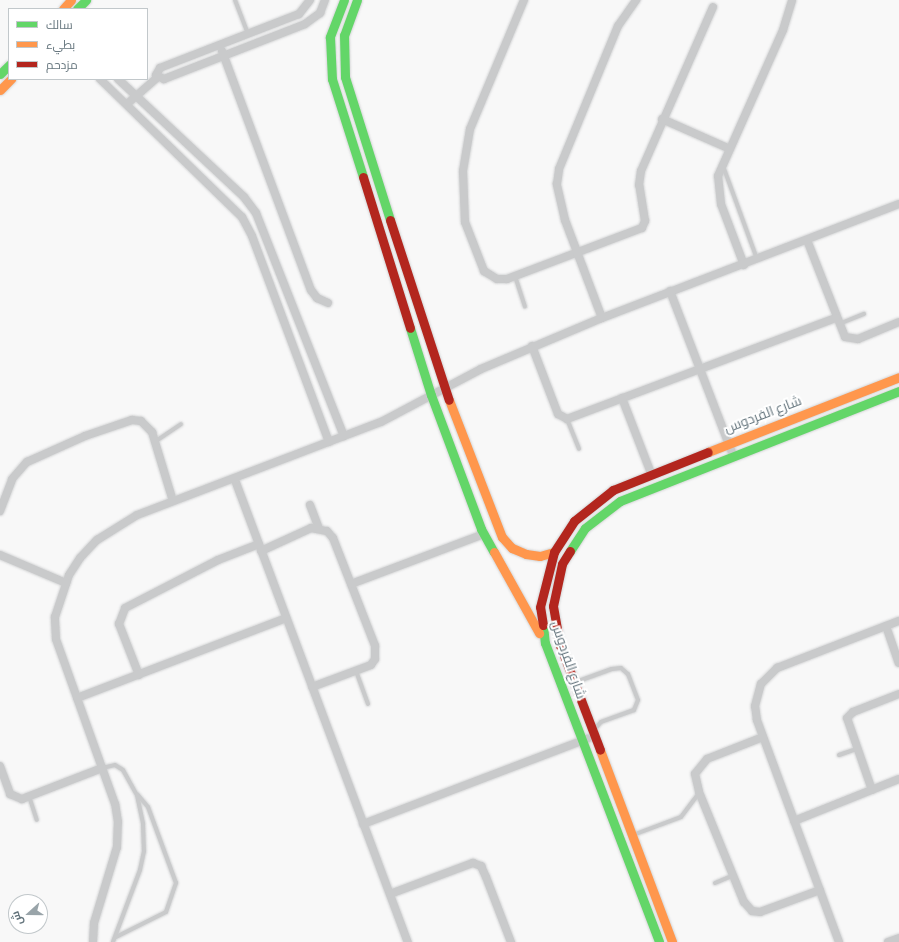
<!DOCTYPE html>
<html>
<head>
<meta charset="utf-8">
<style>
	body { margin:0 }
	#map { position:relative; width:899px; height:942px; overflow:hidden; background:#f8f8f8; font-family:"Alegreya Sans",Cairo,sans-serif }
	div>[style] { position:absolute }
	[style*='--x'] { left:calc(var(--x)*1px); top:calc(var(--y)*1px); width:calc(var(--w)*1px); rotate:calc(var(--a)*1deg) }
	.roads { filter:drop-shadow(0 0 1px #d3d4d5) drop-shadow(0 0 1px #d3d4d5) }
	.lane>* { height:4px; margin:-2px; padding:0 2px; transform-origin:2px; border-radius:2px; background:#c9cacb }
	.street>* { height:8px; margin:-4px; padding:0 4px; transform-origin:4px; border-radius:4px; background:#c9cacb }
	.fast>* { height:9px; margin:-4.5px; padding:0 4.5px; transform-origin:4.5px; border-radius:4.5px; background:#63d668 }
	.slow>* { height:9px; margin:-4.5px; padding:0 4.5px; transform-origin:4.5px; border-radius:4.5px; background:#ff974d }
	.jam>* { height:9px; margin:-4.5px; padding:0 4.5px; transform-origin:4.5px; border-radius:4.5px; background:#b3261e }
	span { translate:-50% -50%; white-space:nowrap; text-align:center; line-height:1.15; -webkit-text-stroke:4px #fff; paint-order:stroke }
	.street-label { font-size:14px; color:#66767e }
	.legend { position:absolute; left:8px; top:8px; width:140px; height:72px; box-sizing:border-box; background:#fff; border:1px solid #c2c8cb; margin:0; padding:5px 7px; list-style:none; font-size:12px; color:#66767e }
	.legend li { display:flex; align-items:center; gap:8px; height:20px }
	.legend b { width:20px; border:1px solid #c2c8cb }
	.north { position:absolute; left:8px; top:894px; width:40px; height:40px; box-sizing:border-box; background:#fff; border:1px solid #c2c8cb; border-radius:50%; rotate:249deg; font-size:11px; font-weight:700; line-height:16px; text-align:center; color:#66767e }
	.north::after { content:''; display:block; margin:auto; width:14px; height:18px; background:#99a4a9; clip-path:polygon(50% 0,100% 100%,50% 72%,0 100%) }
</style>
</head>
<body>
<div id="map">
	<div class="roads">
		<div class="lane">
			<div style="--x:235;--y:0;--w:36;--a:69"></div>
			<div style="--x:723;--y:166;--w:99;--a:69.9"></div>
			<div style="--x:515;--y:276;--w:32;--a:72"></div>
			<div style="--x:839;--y:324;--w:27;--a:-22"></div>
			<div style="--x:567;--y:419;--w:32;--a:68"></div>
			<div style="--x:156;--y:441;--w:30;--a:-34"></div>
			<div style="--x:356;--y:671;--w:35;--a:70"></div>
			<div style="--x:576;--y:682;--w:38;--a:-20"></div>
			<div style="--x:612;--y:669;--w:9;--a:-6"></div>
			<div style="--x:621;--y:668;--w:9;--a:41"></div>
			<div style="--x:628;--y:674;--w:28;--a:69"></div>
			<div style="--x:638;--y:700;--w:11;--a:112"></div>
			<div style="--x:634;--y:710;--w:35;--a:160"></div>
			<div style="--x:601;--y:722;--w:11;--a:131"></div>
			<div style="--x:839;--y:755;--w:18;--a:-19"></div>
			<div style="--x:102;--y:768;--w:13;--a:-13"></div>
			<div style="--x:115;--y:765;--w:9;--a:32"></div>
			<div style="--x:123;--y:770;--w:29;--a:61"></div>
			<div style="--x:137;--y:795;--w:30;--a:78"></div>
			<div style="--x:143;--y:824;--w:27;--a:88"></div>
			<div style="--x:144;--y:851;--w:19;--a:102"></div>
			<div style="--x:140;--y:870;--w:77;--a:110.6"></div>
			<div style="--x:29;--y:796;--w:25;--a:72"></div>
			<div style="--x:633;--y:835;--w:51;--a:-20.6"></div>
			<div style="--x:681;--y:817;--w:30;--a:-53"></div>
			<div style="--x:715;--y:883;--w:21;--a:-23"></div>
			<div style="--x:116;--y:937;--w:56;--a:-26.6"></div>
			<div style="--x:166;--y:912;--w:31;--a:-71"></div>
			<div style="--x:176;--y:883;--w:81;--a:-110.2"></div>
			<div style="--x:148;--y:807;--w:16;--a:-130"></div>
		</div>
		<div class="street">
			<div style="--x:310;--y:0;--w:18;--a:128"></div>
			<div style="--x:299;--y:14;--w:149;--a:158.8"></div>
			<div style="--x:160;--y:68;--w:8;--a:120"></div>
			<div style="--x:156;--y:75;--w:9;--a:27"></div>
			<div style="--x:164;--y:79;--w:151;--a:-21.3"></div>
			<div style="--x:305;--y:24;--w:19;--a:-36"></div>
			<div style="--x:320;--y:13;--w:14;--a:-69"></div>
			<div style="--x:524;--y:0;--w:140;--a:112.7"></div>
			<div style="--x:470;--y:129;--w:43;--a:99.5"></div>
			<div style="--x:463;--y:171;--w:51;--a:87.8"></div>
			<div style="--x:465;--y:222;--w:53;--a:68.8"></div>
			<div style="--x:484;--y:271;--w:15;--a:32"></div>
			<div style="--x:497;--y:279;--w:10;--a:0"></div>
			<div style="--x:507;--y:279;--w:144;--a:-20.7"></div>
			<div style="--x:642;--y:228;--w:8;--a:-67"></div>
			<div style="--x:645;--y:221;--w:36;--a:-99"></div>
			<div style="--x:639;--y:185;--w:14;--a:-82"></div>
			<div style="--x:641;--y:171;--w:179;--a:-66.3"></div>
			<div style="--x:222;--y:51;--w:255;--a:69.6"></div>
			<div style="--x:311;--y:290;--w:10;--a:53"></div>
			<div style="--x:317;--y:298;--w:12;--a:24"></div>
			<div style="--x:100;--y:79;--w:198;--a:44.2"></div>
			<div style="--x:242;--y:217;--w:21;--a:62"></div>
			<div style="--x:252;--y:236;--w:220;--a:69.5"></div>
			<div style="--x:118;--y:79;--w:173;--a:43.1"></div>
			<div style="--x:244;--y:197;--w:20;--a:53"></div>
			<div style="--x:256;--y:213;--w:240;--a:68.5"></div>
			<div style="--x:127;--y:104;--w:41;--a:-41.1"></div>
			<div style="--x:662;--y:119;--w:74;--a:23.8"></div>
			<div style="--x:807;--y:240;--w:104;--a:68.6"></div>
			<div style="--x:845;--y:337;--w:13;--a:9"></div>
			<div style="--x:858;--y:339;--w:44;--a:-22.5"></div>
			<div style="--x:744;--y:265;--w:65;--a:-110.7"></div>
			<div style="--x:721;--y:204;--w:28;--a:-96"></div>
			<div style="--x:718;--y:176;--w:160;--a:-66"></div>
			<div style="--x:783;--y:30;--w:31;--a:-73"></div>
			<div style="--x:670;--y:291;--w:176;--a:69"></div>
			<div style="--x:602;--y:318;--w:318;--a:-21"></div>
			<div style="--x:532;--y:346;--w:73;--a:69.1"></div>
			<div style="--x:558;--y:414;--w:10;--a:29"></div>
			<div style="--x:567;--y:419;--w:287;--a:-20.6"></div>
			<div style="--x:622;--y:398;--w:80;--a:68.9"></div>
			<div style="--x:235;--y:480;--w:493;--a:69.5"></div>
			<div style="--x:310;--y:505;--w:25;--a:69"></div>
			<div style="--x:0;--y:511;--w:34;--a:-69"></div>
			<div style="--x:12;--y:479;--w:23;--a:-49"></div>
			<div style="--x:27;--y:462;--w:64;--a:-24.1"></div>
			<div style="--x:85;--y:436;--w:50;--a:-18.8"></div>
			<div style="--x:132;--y:420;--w:9;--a:6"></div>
			<div style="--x:141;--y:421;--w:16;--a:45"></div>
			<div style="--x:152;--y:432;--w:72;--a:73.1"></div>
			<div style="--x:261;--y:551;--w:55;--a:-24.7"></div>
			<div style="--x:311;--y:528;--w:16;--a:11"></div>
			<div style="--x:327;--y:531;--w:9;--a:49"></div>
			<div style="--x:333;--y:538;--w:116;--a:68.7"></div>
			<div style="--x:375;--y:646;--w:13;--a:90"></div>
			<div style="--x:375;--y:659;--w:7;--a:124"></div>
			<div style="--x:371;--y:665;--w:63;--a:159.6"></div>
			<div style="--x:0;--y:555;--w:72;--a:23"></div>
			<div style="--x:351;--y:584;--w:142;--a:-20.6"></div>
			<div style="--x:886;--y:626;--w:39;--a:71"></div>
			<div style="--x:139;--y:675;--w:55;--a:-111.4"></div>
			<div style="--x:119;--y:624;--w:17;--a:-69"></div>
			<div style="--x:125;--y:608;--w:105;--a:-27.3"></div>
			<div style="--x:218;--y:560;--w:44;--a:-21.3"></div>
			<div style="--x:77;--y:698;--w:224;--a:-20.9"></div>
			<div style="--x:763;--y:737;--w:60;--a:158.6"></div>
			<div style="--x:707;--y:759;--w:19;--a:129"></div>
			<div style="--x:695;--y:774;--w:18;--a:77"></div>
			<div style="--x:699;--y:792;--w:119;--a:67.8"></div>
			<div style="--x:744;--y:902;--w:12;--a:48"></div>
			<div style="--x:752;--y:911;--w:8;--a:7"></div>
			<div style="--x:760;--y:912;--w:64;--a:-20.1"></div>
			<div style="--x:0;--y:766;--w:30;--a:70"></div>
			<div style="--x:10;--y:794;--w:13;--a:23"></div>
			<div style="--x:22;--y:799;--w:86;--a:-21.2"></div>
			<div style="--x:872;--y:790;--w:76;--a:-109.1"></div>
			<div style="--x:847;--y:718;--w:8;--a:-45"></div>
			<div style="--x:853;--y:712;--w:49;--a:-21.4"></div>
			<div style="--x:794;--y:821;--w:113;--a:-21.8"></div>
			<div style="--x:363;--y:824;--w:240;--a:-20.8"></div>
			<div style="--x:390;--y:894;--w:89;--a:-20.5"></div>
			<div style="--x:473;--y:863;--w:9;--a:21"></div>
			<div style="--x:481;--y:866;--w:12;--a:66"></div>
			<div style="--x:486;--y:877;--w:70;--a:69"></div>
			<div style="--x:93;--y:942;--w:19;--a:-87"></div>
			<div style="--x:94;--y:923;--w:79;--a:-73.2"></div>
			<div style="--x:117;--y:847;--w:25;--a:-88"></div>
			<div style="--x:118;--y:822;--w:18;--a:-99"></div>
			<div style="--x:115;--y:804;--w:175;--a:-109.7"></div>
			<div style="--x:56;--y:639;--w:22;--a:-93"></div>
			<div style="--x:55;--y:617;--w:44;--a:-71.6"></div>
			<div style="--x:69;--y:575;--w:20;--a:-57"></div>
			<div style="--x:80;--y:558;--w:25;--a:-47"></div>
			<div style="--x:97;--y:540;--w:47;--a:-32"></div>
			<div style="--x:137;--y:515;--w:261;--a:-20.9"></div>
			<div style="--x:381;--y:422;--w:113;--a:-27.9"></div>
			<div style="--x:481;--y:369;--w:131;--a:-22.9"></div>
			<div style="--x:602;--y:318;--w:105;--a:-110.7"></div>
			<div style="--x:565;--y:220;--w:37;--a:-103"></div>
			<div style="--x:557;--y:184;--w:15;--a:-82"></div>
			<div style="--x:559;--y:169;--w:155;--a:-67.6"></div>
			<div style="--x:618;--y:26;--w:32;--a:-55"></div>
			<div style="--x:839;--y:942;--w:237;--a:-110.3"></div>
			<div style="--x:757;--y:720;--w:14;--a:-98"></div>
			<div style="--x:755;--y:706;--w:23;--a:-75"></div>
			<div style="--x:761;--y:684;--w:23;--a:-45"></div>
			<div style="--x:777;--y:668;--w:131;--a:-21.1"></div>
			<div style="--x:888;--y:942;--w:12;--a:-20"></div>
		</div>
		<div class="fast">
			<div style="--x:344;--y:0;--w:40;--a:111"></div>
			<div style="--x:330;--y:37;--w:42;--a:87.3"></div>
			<div style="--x:332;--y:79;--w:103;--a:72.4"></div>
			<div style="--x:357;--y:0;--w:37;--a:110"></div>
			<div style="--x:344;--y:35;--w:42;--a:88.6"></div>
			<div style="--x:345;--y:77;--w:150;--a:72.5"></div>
			<div style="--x:77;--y:9;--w:13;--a:-45"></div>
			<div style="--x:0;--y:74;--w:13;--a:-45"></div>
			<div style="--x:410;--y:328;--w:70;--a:72.6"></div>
			<div style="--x:431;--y:395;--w:143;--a:69.5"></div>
			<div style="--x:481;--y:529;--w:26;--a:61"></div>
			<div style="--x:570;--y:551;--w:27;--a:-57"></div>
			<div style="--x:585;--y:528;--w:44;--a:-37.6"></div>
			<div style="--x:620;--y:501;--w:300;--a:-21.5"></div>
			<div style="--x:543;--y:625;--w:18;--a:84"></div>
			<div style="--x:545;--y:643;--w:320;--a:69.1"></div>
		</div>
		<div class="slow">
			<div style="--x:63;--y:9;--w:12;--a:-48"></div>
			<div style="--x:0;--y:90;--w:16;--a:-45"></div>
			<div style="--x:449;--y:400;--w:147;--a:68.9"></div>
			<div style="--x:502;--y:537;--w:15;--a:48"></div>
			<div style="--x:512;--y:548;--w:15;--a:23"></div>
			<div style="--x:526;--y:554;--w:14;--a:8"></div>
			<div style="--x:540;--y:556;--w:15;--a:-16"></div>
			<div style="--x:708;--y:452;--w:205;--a:-21.4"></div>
			<div style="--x:494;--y:552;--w:93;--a:60.9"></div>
			<div style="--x:600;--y:750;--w:205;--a:69.4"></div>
		</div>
		<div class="jam">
			<div style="--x:363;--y:177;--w:158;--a:72.7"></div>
			<div style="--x:390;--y:220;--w:189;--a:71.9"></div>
			<div style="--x:570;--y:551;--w:15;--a:122"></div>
			<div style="--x:562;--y:564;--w:43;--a:102.1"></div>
			<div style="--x:553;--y:606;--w:40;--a:80"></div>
			<div style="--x:560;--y:645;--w:112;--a:69.1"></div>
			<div style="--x:543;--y:625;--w:18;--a:-99"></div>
			<div style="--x:540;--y:607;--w:57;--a:-75.7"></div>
			<div style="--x:554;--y:552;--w:37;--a:-57"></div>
			<div style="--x:574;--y:521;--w:50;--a:-38.5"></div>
			<div style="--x:613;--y:490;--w:102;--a:-21.8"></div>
		</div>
	</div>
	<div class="street-label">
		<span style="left:763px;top:415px;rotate:-21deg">شارع الفردوس</span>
		<span style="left:568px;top:660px;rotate:71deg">شارع الفردوس</span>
	</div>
	<ul class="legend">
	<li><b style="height:5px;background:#63d668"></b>سالك</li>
	<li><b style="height:5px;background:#ff974d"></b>بطيء</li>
	<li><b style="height:5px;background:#b3261e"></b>مزدحم</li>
	</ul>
	<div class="north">ش</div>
</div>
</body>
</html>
